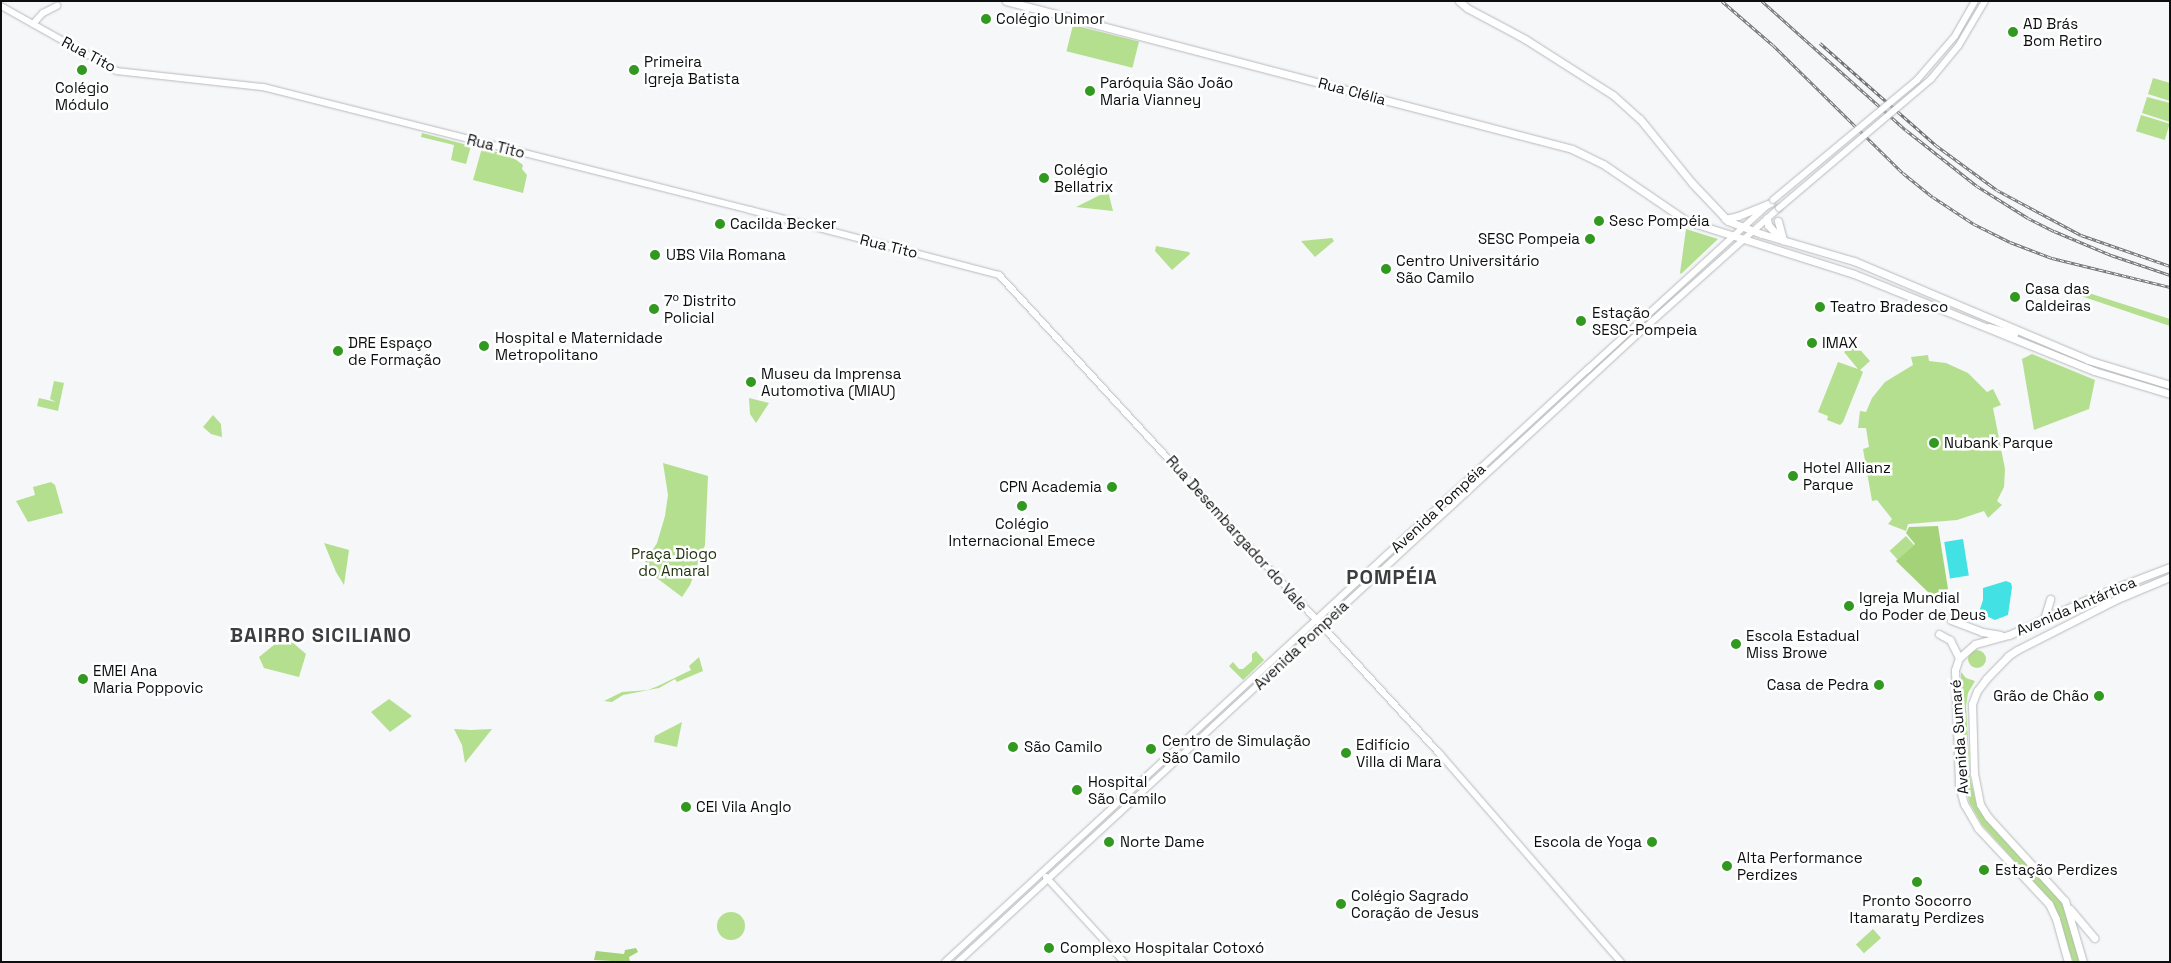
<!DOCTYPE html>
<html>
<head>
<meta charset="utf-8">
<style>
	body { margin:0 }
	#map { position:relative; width:2171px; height:963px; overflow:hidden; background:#f5f7f9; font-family:"Space Grotesk",sans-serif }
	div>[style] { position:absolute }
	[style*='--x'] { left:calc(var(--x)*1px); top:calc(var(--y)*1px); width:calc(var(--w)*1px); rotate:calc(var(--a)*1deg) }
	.green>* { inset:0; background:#b4df8e; transform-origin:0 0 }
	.round { border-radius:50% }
	.forest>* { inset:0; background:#a4d278 }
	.water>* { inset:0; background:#42e2e4; transform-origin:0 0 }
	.roads { filter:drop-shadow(0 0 1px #b7b9bb) drop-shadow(0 0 1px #b7b9bb) }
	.secondary>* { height:6px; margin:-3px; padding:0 3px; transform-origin:3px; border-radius:3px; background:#fff }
	.primary>* { height:7px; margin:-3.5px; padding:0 3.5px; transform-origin:3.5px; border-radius:3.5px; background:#fff }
	.rail>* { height:3px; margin-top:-1.5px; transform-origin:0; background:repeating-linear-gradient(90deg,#fff 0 4px,#707273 0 8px); box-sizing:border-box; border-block:1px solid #707273 }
	.bridges { filter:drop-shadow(0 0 1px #b7b9bb) drop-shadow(0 0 1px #b7b9bb) }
	.secondary-bridge>* { height:6px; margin:-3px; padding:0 3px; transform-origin:3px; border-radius:3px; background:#fff }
	.dots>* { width:14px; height:14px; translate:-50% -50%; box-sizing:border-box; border:2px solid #fff; border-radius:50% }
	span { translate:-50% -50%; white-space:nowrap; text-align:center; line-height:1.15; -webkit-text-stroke:5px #fff; paint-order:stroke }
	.poi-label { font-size:15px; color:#0d0e0f }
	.left { translate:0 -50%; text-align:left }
	.right { translate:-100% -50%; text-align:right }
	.street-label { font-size:15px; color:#0d0e0f }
	.park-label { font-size:15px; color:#223410 }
	.district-label { font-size:20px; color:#3b3d3f; font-weight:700; letter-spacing:1px }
	.frame { position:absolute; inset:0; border:2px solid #0d0e0f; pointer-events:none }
</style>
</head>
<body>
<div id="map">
	<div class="green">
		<div style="left:1073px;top:25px;width:68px;height:27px;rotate:14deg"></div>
		<div style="clip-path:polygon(2153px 78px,2170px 83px,2170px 101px,2148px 94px)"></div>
		<div style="clip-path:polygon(2147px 97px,2170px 103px,2170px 122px,2142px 113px)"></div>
		<div style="left:2141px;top:115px;width:30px;height:17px;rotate:17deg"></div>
		<div style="clip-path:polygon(422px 133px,471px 146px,466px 164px,451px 160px,454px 145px,421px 137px)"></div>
		<div style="clip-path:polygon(482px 148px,511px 156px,523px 165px,522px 169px,527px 175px,523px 193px,473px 180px)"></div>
		<div style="clip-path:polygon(1108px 191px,1113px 211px,1076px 207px)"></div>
		<div style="clip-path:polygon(1686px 229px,1718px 239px,1681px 274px,1680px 273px)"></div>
		<div style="clip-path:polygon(1332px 238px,1334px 241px,1315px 257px,1301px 241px)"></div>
		<div style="clip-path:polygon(1156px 246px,1189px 252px,1190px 254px,1172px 270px,1155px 251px)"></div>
		<div style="clip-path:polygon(2076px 289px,2170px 319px,2170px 326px,2075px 294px)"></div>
		<div style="clip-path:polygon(1855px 344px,1870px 361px,1860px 370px,1863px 372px,1843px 422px,1840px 425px,1827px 420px,1828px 416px,1818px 412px,1838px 362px,1858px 369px,1844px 352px)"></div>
		<div style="clip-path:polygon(2032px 354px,2095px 380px,2089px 409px,2034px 430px,2022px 359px)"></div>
		<div style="clip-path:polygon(1928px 355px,1929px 361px,1946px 363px,1968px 373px,1987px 392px,1993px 389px,2001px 405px,1993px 408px,2005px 469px,2004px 487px,1997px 501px,2002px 505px,1988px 518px,1984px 511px,1957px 520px,1908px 524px,1906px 531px,1888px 524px,1892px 519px,1877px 500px,1872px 501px,1863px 449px,1869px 447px,1866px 428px,1858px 428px,1860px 411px,1866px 412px,1872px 398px,1885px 382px,1913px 365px,1911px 357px)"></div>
		<div style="clip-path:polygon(54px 381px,64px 383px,58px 411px,37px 406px,39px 398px,56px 402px,50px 399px)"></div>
		<div style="clip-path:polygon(749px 398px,769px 403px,756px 423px,750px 414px)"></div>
		<div style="clip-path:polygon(213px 415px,221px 424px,222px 437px,211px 434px,203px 427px)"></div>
		<div style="clip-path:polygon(663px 463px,708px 476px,705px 545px,690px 585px,682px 597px,642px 567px,657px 543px,665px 516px,668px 495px)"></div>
		<div style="clip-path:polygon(51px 482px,55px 485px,63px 513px,28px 522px,16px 501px,35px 495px,33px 487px)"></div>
		<div style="left:1906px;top:536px;width:12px;height:22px;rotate:48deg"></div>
		<div style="clip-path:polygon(324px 543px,349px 550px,344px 585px,336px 572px)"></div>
		<div style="clip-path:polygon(285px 636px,306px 654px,299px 677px,264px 668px,259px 657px)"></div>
		<div class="round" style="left:1968px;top:650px;width:18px;height:18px"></div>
		<div style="clip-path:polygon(1256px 651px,1264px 660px,1243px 680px,1229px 666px,1233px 662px,1239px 669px,1243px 669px,1252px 661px,1252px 654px)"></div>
		<div style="clip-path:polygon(699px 657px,703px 671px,677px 682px,675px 679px,659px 688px,623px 695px,612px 702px,604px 701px,622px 692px,648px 690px,658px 686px,691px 670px,689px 666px)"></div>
		<div style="clip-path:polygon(1961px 672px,1966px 678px,1975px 681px,1968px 693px,1966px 706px,1970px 777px,1976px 802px,2062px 900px,2081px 962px,2073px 962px,2053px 903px,1982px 825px,1969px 802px,1961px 752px)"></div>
		<div style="clip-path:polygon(389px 699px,412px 716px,390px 732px,371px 712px)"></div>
		<div style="clip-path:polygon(682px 722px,677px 747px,654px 742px,655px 736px)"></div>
		<div style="clip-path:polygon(454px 729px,471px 730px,492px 729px,465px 763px,462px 745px)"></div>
		<div class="round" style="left:717px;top:912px;width:28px;height:28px"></div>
		<div style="left:1873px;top:929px;width:12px;height:23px;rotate:48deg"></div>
	</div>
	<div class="forest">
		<div style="clip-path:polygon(1938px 526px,1948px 589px,1931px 595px,1896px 561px,1915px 544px,1906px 533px,1909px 527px)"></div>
		<div style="clip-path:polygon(636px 948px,638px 952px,629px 957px,630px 962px,594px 960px,596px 951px,624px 954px,625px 950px)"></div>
	</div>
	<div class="water">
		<div style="left:1963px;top:539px;width:37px;height:19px;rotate:81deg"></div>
		<div style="clip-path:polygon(2006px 581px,2011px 583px,2012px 587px,2008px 615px,1995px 620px,1982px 614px,1980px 609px,1983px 600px,1983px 588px)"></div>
	</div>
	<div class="roads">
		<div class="secondary">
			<div style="--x:1;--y:6;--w:133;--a:29.3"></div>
			<div style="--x:117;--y:71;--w:147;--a:6.3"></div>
			<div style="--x:263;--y:87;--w:502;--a:14.17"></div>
			<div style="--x:750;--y:210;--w:257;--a:14.6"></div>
			<div style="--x:999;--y:275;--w:651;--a:47.37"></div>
			<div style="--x:1440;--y:754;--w:276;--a:49"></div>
			<div style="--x:33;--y:24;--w:15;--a:-48"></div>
			<div style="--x:43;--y:13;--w:16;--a:-27"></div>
			<div style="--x:1587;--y:370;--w:245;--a:-42.4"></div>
			<div style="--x:1046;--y:877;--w:115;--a:47.5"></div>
			<div style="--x:945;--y:962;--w:876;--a:-42.69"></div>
			<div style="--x:1589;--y:368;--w:4;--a:135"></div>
			<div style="--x:958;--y:962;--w:927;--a:-42.73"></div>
			<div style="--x:1639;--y:333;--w:188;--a:-41.8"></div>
		</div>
		<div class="primary">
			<div style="--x:1006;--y:1;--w:585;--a:14.65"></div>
			<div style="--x:1572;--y:149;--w:34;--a:26"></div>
			<div style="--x:1603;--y:164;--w:102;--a:34.2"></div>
			<div style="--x:1687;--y:221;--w:175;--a:17.6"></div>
			<div style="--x:1854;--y:274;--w:259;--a:22"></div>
			<div style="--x:2094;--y:371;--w:79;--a:16.8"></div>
			<div style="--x:1459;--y:1;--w:11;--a:41"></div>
			<div style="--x:1467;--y:8;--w:66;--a:28.1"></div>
			<div style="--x:1525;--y:39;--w:104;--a:32.5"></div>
			<div style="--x:1613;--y:95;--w:36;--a:42"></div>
			<div style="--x:1640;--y:119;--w:82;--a:50.9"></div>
			<div style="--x:1692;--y:183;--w:52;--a:46.5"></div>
			<div style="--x:1728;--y:221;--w:36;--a:21"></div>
			<div style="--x:1762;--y:234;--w:96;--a:16.4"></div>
			<div style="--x:1854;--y:261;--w:254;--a:22.9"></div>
			<div style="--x:2088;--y:360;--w:86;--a:17"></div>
			<div style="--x:1767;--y:218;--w:7;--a:82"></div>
			<div style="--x:1768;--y:225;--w:19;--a:47"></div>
			<div style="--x:1725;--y:219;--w:13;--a:-13"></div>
			<div style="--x:1738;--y:216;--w:35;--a:-22"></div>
			<div style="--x:1778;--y:221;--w:20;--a:75"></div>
			<div style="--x:1989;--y:327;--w:26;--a:16"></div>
			<div style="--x:2044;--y:619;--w:21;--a:-73"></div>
			<div style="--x:1951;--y:620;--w:33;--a:21"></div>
			<div style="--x:1982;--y:632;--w:18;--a:9"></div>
			<div style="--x:1939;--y:634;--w:13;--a:29"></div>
			<div style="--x:1950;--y:640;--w:20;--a:63"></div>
			<div style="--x:2070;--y:909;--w:38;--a:50"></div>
			<div style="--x:2068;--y:962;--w:45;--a:-105.6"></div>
			<div style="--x:2056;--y:919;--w:17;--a:-115"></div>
			<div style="--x:2049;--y:904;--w:104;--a:-133.1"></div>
			<div style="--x:1978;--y:828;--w:28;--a:-120"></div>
			<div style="--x:1964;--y:804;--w:20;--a:-105"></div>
			<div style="--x:1959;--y:785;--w:115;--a:-92"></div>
			<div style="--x:1955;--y:670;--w:13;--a:-72"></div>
			<div style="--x:1959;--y:658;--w:21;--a:-41"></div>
			<div style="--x:1975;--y:644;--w:35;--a:-15"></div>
			<div style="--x:2009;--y:635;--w:97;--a:-24.4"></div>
			<div style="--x:2097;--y:595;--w:78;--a:-21"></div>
			<div style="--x:2083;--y:962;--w:64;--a:-106.4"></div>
			<div style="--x:2065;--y:901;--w:114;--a:-132.5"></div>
			<div style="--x:1988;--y:817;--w:15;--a:-122"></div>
			<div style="--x:1980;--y:804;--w:31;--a:-101"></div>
			<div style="--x:1974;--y:774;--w:70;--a:-91.6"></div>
			<div style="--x:1972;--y:704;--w:14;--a:-69"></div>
			<div style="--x:1977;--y:691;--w:15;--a:-53"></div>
			<div style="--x:1986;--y:679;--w:32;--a:-46"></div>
			<div style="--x:2008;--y:656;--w:11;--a:-34"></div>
			<div style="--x:2017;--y:650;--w:110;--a:-27"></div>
			<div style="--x:2115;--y:600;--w:60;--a:-22.7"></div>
		</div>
	</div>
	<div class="rail">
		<div style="--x:1722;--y:1;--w:67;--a:40.8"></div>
		<div style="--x:1773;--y:45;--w:182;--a:44.6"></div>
		<div style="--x:1903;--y:173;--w:38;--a:39"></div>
		<div style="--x:1933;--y:197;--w:49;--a:33.4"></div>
		<div style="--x:1974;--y:224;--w:40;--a:26.6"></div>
		<div style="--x:2010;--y:242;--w:45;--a:20.9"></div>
		<div style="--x:2052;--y:258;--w:122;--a:13.8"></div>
		<div style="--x:1762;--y:1;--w:193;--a:41.9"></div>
		<div style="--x:1906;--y:130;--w:90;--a:38.3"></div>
		<div style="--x:1977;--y:186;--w:60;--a:32.1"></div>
		<div style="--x:2028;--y:218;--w:29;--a:27"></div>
		<div style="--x:2054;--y:231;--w:62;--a:22.8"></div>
		<div style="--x:2111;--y:255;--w:62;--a:18.7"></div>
		<div style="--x:1820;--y:43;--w:156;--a:41.4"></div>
		<div style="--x:1937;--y:146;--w:74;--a:36.3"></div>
		<div style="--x:1997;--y:190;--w:95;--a:28.2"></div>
		<div style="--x:2081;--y:235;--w:94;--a:19.2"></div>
	</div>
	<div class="bridges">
		<div class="secondary-bridge">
			<div style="--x:1773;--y:200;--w:187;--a:-39.8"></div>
			<div style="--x:1917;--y:80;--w:58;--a:-49.2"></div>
			<div style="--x:1955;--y:36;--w:40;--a:-60.3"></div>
			<div style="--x:1779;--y:208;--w:199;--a:-40.3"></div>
			<div style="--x:1931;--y:79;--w:44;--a:-50.5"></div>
			<div style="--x:1959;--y:45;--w:51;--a:-59.4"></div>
		</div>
	</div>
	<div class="dots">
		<div style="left:986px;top:19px;background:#329920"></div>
		<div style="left:2013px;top:32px;background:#329920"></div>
		<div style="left:82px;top:70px;background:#329920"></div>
		<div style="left:634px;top:70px;background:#329920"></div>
		<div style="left:1090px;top:91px;background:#329920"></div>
		<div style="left:1044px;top:178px;background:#329920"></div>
		<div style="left:1599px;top:221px;background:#329920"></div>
		<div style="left:720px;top:224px;background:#329920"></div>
		<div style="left:1590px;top:239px;background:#329920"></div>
		<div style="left:655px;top:255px;background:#329920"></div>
		<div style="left:1386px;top:269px;background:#329920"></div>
		<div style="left:2015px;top:297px;background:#329920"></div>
		<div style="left:1820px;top:307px;background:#329920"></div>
		<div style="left:654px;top:309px;background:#329920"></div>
		<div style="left:1581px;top:321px;background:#329920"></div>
		<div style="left:1812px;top:343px;background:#329920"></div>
		<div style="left:484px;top:346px;background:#329920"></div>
		<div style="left:338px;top:351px;background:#329920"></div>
		<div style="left:751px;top:382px;background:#329920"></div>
		<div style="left:1934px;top:443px;background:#329920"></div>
		<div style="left:1793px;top:476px;background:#329920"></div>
		<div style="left:1112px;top:487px;background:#329920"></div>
		<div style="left:1022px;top:506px;background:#329920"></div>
		<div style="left:1849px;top:606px;background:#329920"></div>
		<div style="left:1736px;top:644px;background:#329920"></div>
		<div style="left:83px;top:679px;background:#329920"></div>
		<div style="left:1879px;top:685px;background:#329920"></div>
		<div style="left:2099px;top:696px;background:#329920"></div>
		<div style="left:1013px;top:747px;background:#329920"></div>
		<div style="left:1151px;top:749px;background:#329920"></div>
		<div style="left:1346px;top:753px;background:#329920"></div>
		<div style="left:1077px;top:790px;background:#329920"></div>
		<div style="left:686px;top:807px;background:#329920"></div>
		<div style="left:1109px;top:842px;background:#329920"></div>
		<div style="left:1652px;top:842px;background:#329920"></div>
		<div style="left:1727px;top:866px;background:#329920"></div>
		<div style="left:1984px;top:870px;background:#329920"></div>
		<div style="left:1917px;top:882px;background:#329920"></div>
		<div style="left:1341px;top:904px;background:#329920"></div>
		<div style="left:1049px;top:948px;background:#329920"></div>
	</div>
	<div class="poi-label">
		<span class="left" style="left:996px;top:19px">Colégio Unimor</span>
		<span class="left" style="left:2023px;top:32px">AD Brás<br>Bom Retiro</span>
		<span class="left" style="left:644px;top:70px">Primeira<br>Igreja Batista</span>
		<span class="left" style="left:1100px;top:91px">Paróquia São João<br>Maria Vianney</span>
		<span style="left:82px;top:96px">Colégio<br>Módulo</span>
		<span class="left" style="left:1054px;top:178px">Colégio<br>Bellatrix</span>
		<span class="left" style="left:1609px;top:221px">Sesc Pompéia</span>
		<span class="left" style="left:730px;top:224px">Cacilda Becker</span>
		<span class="right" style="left:1580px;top:239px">SESC Pompeia</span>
		<span class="left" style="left:666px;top:255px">UBS Vila Romana</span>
		<span class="left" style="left:1396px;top:269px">Centro Universitário<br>São Camilo</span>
		<span class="left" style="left:2025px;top:297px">Casa das<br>Caldeiras</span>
		<span class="left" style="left:664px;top:309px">7º Distrito<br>Policial</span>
		<span class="left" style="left:1830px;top:307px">Teatro Bradesco</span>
		<span class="left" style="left:1592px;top:321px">Estação<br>SESC-Pompeia</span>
		<span class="left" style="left:495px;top:346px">Hospital e Maternidade<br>Metropolitano</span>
		<span class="left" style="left:348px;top:351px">DRE Espaço<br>de Formação</span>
		<span class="left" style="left:1822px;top:343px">IMAX</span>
		<span class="left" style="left:761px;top:382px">Museu da Imprensa<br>Automotiva (MIAU)</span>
		<span class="left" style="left:1944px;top:443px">Nubank Parque</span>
		<span class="left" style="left:1803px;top:476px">Hotel Allianz<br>Parque</span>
		<span class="right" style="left:1102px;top:487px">CPN Academia</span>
		<span style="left:1022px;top:532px">Colégio<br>Internacional Emece</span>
		<span class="left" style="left:1859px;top:606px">Igreja Mundial<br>do Poder de Deus</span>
		<span class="left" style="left:1746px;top:644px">Escola Estadual<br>Miss Browe</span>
		<span class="left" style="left:93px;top:679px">EMEI Ana<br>Maria Poppovic</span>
		<span class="right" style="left:1869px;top:685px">Casa de Pedra</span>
		<span class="right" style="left:2089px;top:696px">Grão de Chão</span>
		<span class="left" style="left:1162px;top:749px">Centro de Simulação<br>São Camilo</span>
		<span class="left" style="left:1356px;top:753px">Edifício<br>Villa di Mara</span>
		<span class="left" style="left:1024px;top:747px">São Camilo</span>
		<span class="left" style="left:1088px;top:790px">Hospital<br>São Camilo</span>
		<span class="left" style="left:696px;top:807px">CEI Vila Anglo</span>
		<span class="left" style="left:1120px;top:842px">Norte Dame</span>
		<span class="right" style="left:1642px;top:842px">Escola de Yoga</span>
		<span class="left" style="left:1737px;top:866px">Alta Performance<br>Perdizes</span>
		<span class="left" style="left:1995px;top:870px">Estação Perdizes</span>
		<span class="left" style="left:1351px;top:904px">Colégio Sagrado<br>Coração de Jesus</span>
		<span style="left:1917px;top:909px">Pronto Socorro<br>Itamaraty Perdizes</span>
		<span class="left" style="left:1060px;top:948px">Complexo Hospitalar Cotoxó</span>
	</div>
	<div class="street-label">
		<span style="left:89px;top:54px;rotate:28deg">Rua Tito</span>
		<span style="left:1352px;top:91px;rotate:15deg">Rua Clélia</span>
		<span style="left:496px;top:146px;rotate:14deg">Rua Tito</span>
		<span style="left:889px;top:246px;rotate:14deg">Rua Tito</span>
		<span style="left:1438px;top:508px;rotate:-43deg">Avenida Pompéia</span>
		<span style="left:1237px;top:533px;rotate:48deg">Rua Desembargador do Vale</span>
		<span style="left:2076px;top:606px;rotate:-23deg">Avenida Antártica</span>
		<span style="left:1301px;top:645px;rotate:-43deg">Avenida Pompeia</span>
		<span style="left:1959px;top:737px;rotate:-94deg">Avenida Sumaré</span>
	</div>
	<div class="park-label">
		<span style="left:674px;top:562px">Praça Diogo<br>do Amaral</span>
	</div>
	<div class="district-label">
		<span style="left:1392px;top:577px">POMPÉIA</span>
		<span style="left:321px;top:635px">BAIRRO SICILIANO</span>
	</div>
	<div class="frame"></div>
</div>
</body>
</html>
